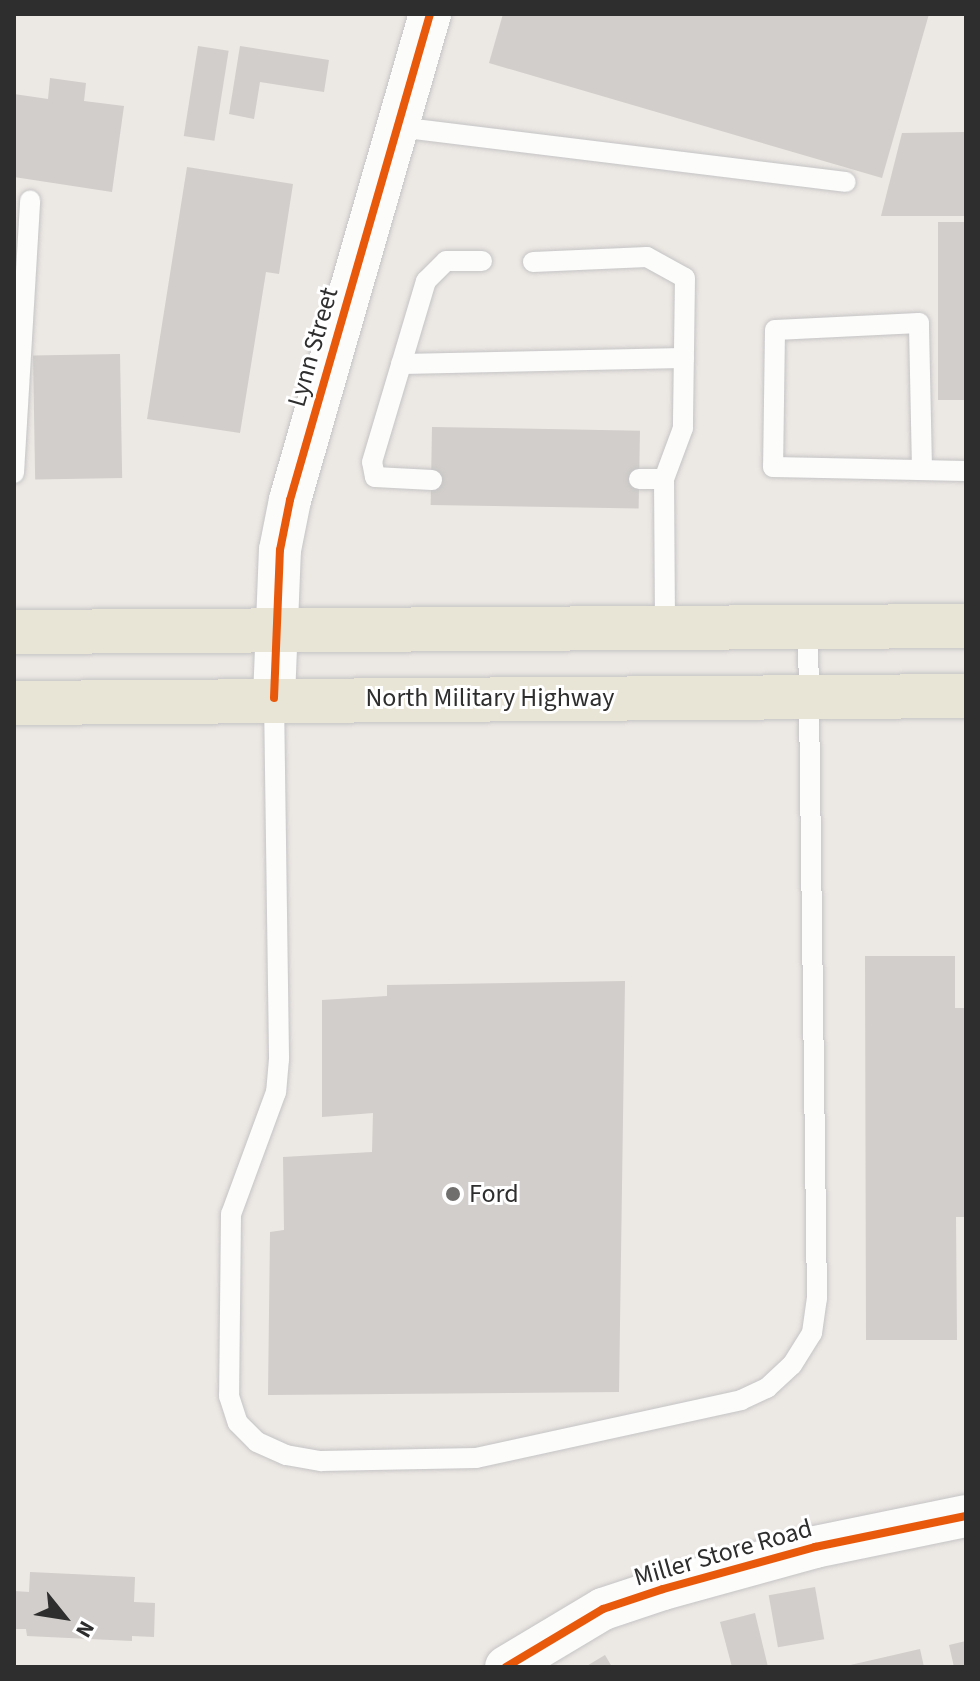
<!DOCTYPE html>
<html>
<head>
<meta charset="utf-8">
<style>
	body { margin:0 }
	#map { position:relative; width:980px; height:1681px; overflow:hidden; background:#ece8e4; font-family:"Source Sans 3",sans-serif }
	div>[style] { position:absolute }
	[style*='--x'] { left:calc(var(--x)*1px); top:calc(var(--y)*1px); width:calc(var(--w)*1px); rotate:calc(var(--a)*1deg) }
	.building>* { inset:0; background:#d1cecb; transform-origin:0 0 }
	.roads { filter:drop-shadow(0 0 2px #c5c4c5) drop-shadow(0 0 2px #c5c4c5) }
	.lane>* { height:20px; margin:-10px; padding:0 10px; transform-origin:10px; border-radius:10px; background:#fcfcfb }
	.street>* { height:42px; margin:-21px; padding:0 21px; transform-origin:21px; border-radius:21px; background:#fcfcfb }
	.primary>* { height:44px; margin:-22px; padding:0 22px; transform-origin:22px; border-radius:22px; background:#e8e4d6 }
	.cycleway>* { height:8px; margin:-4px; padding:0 4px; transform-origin:4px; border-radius:4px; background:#e8590c }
	.dots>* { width:22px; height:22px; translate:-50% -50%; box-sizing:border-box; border:4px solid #fff; border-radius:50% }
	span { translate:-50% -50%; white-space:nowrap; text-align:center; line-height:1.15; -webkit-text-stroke:6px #fff; paint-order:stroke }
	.street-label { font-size:26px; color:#2e2e2e }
	.poi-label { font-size:26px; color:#2e2e2e }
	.left { translate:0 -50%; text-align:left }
	.frame { position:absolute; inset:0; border:16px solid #2e2e2e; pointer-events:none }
	.north { position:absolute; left:24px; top:1577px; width:80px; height:80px; -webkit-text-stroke:6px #fff; paint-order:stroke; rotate:120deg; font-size:22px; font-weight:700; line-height:32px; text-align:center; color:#2e2e2e }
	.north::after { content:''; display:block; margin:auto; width:28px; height:36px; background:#2e2e2e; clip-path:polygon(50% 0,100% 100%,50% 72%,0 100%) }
</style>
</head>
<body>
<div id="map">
	<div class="building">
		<div style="clip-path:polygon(503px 14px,929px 14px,882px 178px,489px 63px)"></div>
		<div style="left:198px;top:46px;width:31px;height:91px;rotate:9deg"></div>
		<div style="clip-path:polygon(240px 46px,329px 60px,324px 92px,260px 82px,254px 119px,229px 114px)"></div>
		<div style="clip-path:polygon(50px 78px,86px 83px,84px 101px,124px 106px,112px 192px,14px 177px,14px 94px,48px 99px)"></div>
		<div style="clip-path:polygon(966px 132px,966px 216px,881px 216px,902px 133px)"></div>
		<div style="clip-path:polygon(187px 167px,293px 184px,279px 274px,266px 272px,240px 433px,147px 419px)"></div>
		<div style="left:938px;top:222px;width:28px;height:178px"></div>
		<div style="left:120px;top:354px;width:124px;height:87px;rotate:89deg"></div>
		<div style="left:432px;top:427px;width:208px;height:78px;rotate:1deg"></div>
		<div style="clip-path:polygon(865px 956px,955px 956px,955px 1008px,966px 1008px,966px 1217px,956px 1217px,957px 1340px,866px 1340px)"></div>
		<div style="clip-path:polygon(625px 981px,619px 1392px,268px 1395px,270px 1232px,284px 1230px,283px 1157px,372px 1152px,373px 1113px,322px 1117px,322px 1000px,387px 996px,387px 985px)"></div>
		<div style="clip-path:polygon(30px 1572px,135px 1577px,134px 1602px,155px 1603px,154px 1637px,132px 1636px,132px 1641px,27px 1636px,26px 1629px,14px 1629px,14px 1591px,29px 1592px)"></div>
		<div style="left:815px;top:1587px;width:53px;height:47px;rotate:80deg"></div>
		<div style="clip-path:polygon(755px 1613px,768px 1667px,732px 1667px,720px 1622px)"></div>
		<div style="clip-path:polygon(966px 1641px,966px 1667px,954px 1667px,949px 1645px)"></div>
		<div style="clip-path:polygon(920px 1649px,924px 1667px,846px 1667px,846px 1666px)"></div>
		<div style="clip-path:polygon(605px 1655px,612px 1667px,585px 1667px)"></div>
	</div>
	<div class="roads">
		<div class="lane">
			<div style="--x:398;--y:127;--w:451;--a:7"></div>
			<div style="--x:533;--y:262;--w:114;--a:-2.5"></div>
			<div style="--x:647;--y:257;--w:43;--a:28.9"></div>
			<div style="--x:685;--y:278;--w:150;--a:90.8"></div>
			<div style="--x:683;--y:428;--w:54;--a:110.4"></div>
			<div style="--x:664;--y:479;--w:148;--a:89.6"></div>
			<div style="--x:401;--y:364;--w:283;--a:-1.2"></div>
			<div style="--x:922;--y:469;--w:146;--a:-91.2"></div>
			<div style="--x:919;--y:323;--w:144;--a:177.2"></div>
			<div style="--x:775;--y:330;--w:137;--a:90.8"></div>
			<div style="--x:773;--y:467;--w:193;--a:1.2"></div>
			<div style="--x:14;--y:473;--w:273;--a:-86.6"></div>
			<div style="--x:639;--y:479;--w:25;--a:0"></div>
			<div style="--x:432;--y:480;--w:57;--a:-177"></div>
			<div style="--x:375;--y:477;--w:15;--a:-101"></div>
			<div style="--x:372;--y:462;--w:189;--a:-73.4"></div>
			<div style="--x:426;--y:281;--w:28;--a:-45"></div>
			<div style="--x:446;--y:261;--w:36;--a:0"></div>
			<div style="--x:274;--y:698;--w:361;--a:89.2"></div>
			<div style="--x:279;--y:1059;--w:33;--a:95"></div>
			<div style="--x:276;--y:1092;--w:130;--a:110.2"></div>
			<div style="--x:231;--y:1214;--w:182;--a:90.6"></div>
			<div style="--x:229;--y:1396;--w:28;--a:72"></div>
			<div style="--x:238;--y:1423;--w:27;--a:45"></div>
			<div style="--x:257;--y:1442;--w:32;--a:24"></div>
			<div style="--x:286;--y:1455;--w:36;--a:10"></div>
			<div style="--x:321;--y:1461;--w:155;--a:-1.1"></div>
			<div style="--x:476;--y:1458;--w:271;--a:-12.3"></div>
			<div style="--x:741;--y:1400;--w:29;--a:-25"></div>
			<div style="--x:767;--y:1388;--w:34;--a:-43"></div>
			<div style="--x:792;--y:1365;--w:38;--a:-58"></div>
			<div style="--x:812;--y:1333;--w:34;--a:-82"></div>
			<div style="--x:817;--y:1299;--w:673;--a:-90.77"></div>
		</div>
		<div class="street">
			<div style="--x:274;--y:698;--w:148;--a:-87.7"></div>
			<div style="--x:280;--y:550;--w:51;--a:-78.7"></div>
			<div style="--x:290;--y:500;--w:506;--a:-73.93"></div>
			<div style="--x:506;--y:1667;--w:113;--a:-30.9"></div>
			<div style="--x:603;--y:1609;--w:63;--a:-18.4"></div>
			<div style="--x:663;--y:1589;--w:158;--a:-15.4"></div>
			<div style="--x:815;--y:1547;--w:154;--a:-11.6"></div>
		</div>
		<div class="primary">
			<div style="--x:14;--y:632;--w:952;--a:-0.36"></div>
			<div style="--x:14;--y:703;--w:952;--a:-0.42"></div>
		</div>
	</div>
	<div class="cycleway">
		<div style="--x:274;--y:698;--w:148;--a:-87.7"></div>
		<div style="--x:280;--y:550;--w:51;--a:-78.7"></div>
		<div style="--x:290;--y:500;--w:506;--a:-73.93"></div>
		<div style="--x:506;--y:1667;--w:113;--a:-30.9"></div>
		<div style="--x:603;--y:1609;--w:63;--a:-18.4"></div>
		<div style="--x:663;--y:1589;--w:158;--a:-15.4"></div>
		<div style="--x:815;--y:1547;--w:154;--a:-11.6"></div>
	</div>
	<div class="dots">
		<div style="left:453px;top:1194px;background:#706f6e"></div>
	</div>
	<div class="street-label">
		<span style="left:313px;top:347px;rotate:-74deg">Lynn Street</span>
		<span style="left:490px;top:698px">North Military Highway</span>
		<span style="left:723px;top:1553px;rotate:-16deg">Miller Store Road</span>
	</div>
	<div class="poi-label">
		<span class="left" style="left:469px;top:1194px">Ford</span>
	</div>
	<div class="frame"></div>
	<div class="north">N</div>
</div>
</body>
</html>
